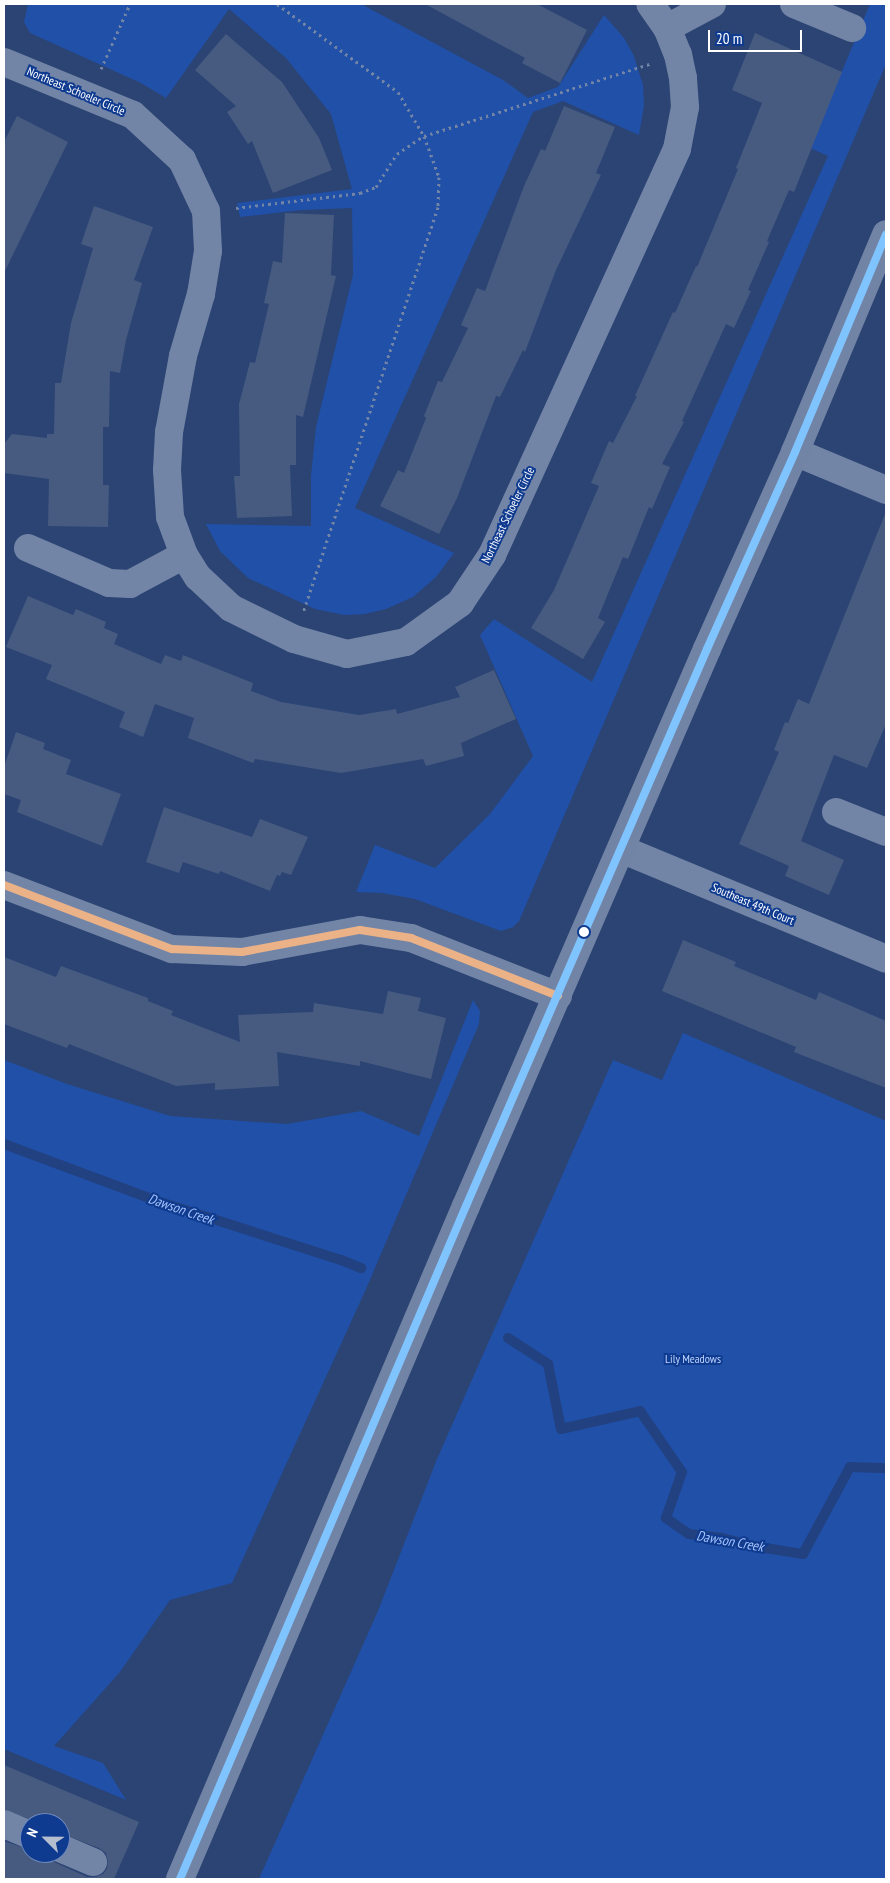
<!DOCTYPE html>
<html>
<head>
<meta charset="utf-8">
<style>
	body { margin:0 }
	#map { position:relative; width:890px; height:1883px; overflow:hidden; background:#2b4473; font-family:"PT Sans Narrow",sans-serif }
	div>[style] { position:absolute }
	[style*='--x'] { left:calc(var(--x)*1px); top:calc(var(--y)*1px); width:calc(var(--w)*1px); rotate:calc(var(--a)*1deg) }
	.green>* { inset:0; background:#2150a8 }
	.stream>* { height:10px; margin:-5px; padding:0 5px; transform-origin:5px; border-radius:5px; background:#224181 }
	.building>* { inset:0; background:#475b81 }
	.path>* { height:3px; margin-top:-1.5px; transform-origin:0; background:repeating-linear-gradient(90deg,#7385a6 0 2.5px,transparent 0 6.5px) }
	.minor>* { height:28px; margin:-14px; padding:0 14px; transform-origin:14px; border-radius:14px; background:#7385a6 }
	.major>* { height:28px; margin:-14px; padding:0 14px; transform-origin:14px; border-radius:14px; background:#7284a5 }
	.bus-1>* { height:8px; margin:-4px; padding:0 4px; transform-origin:4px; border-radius:4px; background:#ebb288 }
	.bus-2>* { height:8px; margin:-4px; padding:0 4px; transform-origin:4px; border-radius:4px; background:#80c4ff }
	.dots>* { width:14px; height:14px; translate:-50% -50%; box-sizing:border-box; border:2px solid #0e3a90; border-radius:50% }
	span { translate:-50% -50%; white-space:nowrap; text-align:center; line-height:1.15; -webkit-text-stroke:4px #0e3a90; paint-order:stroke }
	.street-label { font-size:12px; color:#fff }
	.park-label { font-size:12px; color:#bfd5fe }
	.water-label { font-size:14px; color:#a4c3fb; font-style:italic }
	.frame { position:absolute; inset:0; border:5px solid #fff; pointer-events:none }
	.north { position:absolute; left:20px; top:1813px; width:50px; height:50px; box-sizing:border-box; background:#0e3a90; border:1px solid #6e89bc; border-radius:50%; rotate:293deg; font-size:14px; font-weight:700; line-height:20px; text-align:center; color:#fff }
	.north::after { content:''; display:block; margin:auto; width:18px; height:22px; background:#b5bece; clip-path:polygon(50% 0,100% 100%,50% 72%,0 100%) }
	.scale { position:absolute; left:708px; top:30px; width:94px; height:22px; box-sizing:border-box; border:2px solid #fff; border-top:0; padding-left:6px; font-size:15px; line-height:18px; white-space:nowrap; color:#fff; -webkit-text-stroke:4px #0e3a90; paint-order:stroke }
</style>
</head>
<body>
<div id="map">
	<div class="green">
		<div style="clip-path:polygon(28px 4px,361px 4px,503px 80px,528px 98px,558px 87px,604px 15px,624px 38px,634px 56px,643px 85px,644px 105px,639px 135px,563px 101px,533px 112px,355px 508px,454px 553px,436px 577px,413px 597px,386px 609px,365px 614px,344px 615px,315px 609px,248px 578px,220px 551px,206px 524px,311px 526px,311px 476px,316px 427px,353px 275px,352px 208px,301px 210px,240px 217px,237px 203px,352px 189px,331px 114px,286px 58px,229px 9px,166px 98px,141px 83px,30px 33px,24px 22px)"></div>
		<div style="clip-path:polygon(870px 4px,886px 4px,886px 64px,519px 921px,513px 927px,501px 931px,415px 899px,382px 893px,356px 892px,375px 845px,435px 868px,490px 814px,533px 756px,480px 635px,494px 619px,592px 682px,828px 156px,810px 148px)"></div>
		<div style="clip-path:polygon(473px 1000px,480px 1011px,479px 1024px,366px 1289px,232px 1583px,170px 1600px,120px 1672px,54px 1746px,103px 1763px,126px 1800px,4px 1749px,4px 1060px,67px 1084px,170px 1116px,287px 1124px,361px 1111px,419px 1136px)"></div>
		<div style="clip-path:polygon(683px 1033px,886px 1121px,886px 1879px,259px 1879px,378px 1611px,437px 1459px,613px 1060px,662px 1080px)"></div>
	</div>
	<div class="stream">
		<div style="--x:4;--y:1144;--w:166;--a:20.4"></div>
		<div style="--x:160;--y:1202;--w:190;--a:17.8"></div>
		<div style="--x:341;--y:1260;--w:22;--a:22"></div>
		<div style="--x:508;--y:1338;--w:48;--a:33"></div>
		<div style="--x:548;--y:1364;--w:66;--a:78.7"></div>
		<div style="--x:561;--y:1429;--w:81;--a:-12.8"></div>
		<div style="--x:640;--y:1411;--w:74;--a:55.5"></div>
		<div style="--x:682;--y:1472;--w:49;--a:109.2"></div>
		<div style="--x:666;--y:1518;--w:28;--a:35"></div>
		<div style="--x:689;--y:1534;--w:33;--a:7"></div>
		<div style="--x:722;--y:1538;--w:33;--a:14"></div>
		<div style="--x:754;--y:1546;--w:50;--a:9.3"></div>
		<div style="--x:803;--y:1554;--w:99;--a:-61.6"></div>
		<div style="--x:850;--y:1467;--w:36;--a:2"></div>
	</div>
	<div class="building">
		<div style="clip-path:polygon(425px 4px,537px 4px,587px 30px,560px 83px,522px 63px,525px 58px)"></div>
		<div style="clip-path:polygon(755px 33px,842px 72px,794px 192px,789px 190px,767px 241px,769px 242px,748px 290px,751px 291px,734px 328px,726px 324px,682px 421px,684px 422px,662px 464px,670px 467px,652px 509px,649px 507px,628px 559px,623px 557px,598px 618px,605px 622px,583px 659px,531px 628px,554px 590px,599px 486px,591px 483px,609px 441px,613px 443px,637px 396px,635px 396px,673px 312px,675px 313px,696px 266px,697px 267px,738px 169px,736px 168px,762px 103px,732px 90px)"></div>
		<div style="clip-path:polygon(226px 34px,282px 82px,319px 138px,332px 170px,273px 193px,252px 141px,248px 144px,227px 112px,236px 106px,195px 70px)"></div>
		<div style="clip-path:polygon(564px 106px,615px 127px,596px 173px,601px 175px,556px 270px,525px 352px,523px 350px,500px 397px,496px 396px,457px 498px,439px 534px,380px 506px,398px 470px,404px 473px,426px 418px,424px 416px,438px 381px,442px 382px,468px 328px,461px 325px,477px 288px,485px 291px,524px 186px,541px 149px,545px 151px)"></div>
		<div style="clip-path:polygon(17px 116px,68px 142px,4px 273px,4px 142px)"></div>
		<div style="clip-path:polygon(94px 206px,153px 227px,134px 280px,142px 283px,126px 340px,120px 373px,110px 371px,109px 427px,103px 427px,103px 485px,109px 485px,108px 527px,48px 526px,49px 479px,4px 473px,4px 444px,12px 434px,47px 438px,47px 434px,54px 434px,55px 383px,61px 383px,71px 323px,93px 248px,81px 244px)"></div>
		<div style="clip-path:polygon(285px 213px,334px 215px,331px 275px,336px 276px,303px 417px,296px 415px,296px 465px,290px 465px,292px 516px,237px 518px,234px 476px,240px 476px,239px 404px,250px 362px,255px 363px,269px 304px,264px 303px,273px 261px,282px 263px)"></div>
		<div style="clip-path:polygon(885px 514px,886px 724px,867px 768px,834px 755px,801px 841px,844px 860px,829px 895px,785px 876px,789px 866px,739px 844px,779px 752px,774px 750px,785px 722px,788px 723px,798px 699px,809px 704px)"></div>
		<div style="clip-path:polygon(28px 596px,73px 615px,76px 609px,106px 622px,104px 628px,118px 634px,114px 644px,161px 664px,165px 655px,181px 661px,183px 655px,253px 683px,251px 691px,281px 702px,359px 715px,396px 709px,397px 714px,460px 697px,455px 687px,494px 670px,516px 719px,461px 743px,464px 756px,426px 766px,423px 759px,341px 773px,255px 759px,253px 763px,188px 738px,194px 718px,155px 704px,143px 737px,119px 727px,125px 712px,46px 679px,52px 665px,6px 647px)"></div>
		<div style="clip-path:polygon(16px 732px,45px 743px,43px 749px,71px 760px,66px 774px,121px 794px,102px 846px,17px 812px,21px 800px,4px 794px,4px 767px)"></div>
		<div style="clip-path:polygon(164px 807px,252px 837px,260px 819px,308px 837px,291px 875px,282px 872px,280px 876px,277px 875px,270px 891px,220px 871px,219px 874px,183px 862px,179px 873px,146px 862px)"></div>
		<div style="clip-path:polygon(683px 940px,736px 962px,734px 966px,816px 1000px,819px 992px,886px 1021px,886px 1088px,794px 1052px,796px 1047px,662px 991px)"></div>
		<div style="clip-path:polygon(4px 957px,56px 977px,61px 966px,148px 998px,148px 1001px,173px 1011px,171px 1015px,240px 1042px,238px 1015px,313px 1012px,314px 1003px,383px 1014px,388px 991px,421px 998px,418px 1011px,446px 1018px,431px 1079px,360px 1061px,360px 1066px,277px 1052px,279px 1086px,215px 1090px,215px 1083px,176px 1086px,69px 1044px,67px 1048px,4px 1024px)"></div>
		<div style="clip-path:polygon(4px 1765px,139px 1822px,114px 1879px,4px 1879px,4px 1841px,30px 1850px,30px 1853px,46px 1853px,54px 1862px,87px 1877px,95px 1877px,103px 1874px,107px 1869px,108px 1861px,106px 1853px,99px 1848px,60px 1833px,60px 1823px,39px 1823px,4px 1809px)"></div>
	</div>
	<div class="path">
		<div style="--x:277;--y:4;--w:150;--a:36"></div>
		<div style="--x:398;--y:92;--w:51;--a:59.4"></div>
		<div style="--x:424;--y:136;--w:44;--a:69.9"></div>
		<div style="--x:439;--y:177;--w:30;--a:92"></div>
		<div style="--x:438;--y:207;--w:427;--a:108.4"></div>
		<div style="--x:101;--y:69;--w:71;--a:-66"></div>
		<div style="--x:236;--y:208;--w:125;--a:-6.9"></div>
		<div style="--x:360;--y:193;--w:17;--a:-21"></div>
		<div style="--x:376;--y:187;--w:39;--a:-58"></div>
		<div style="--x:397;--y:154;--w:32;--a:-34"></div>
		<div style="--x:424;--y:136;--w:237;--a:-17.7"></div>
	</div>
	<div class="minor">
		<div style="--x:794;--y:4;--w:63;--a:22.5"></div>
		<div style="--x:667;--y:28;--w:51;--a:-28.1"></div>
		<div style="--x:4;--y:62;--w:139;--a:22.3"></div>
		<div style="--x:133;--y:115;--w:67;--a:42.6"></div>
		<div style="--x:182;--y:160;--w:56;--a:64.8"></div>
		<div style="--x:206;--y:211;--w:40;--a:87.1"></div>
		<div style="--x:208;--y:251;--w:44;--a:99.2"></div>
		<div style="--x:201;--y:294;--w:65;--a:106.2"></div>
		<div style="--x:183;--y:356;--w:77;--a:100.4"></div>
		<div style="--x:169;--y:432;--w:38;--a:93"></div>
		<div style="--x:167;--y:470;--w:47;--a:86.3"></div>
		<div style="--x:170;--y:517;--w:40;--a:69.8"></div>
		<div style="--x:184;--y:555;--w:26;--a:58"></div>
		<div style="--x:198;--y:577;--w:45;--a:43.2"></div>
		<div style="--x:231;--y:608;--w:70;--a:26.2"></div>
		<div style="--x:294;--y:639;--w:55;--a:15.8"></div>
		<div style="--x:347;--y:654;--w:60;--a:-11.5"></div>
		<div style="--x:406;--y:642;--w:67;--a:-35.8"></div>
		<div style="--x:460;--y:603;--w:58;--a:-56.3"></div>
		<div style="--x:492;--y:555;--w:446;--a:-65.5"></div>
		<div style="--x:677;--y:149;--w:43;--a:-79.2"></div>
		<div style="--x:685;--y:107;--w:29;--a:-94"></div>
		<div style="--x:683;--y:78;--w:24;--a:-102"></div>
		<div style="--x:678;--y:55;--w:29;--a:-112"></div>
		<div style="--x:667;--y:28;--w:29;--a:-125"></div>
		<div style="--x:795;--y:452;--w:99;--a:22.7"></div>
		<div style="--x:28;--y:548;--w:88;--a:23.4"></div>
		<div style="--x:109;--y:583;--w:21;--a:3"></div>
		<div style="--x:130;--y:584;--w:61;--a:-28.2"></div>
		<div style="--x:836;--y:812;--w:54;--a:21.8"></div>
		<div style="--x:621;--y:849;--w:287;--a:22.5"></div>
		<div style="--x:4;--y:885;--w:180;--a:20.9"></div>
		<div style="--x:172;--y:949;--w:70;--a:2.5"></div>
		<div style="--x:242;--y:952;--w:120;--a:-10.6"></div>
		<div style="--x:360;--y:930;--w:52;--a:8.9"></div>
		<div style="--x:411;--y:938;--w:158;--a:21.5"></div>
		<div style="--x:4;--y:1824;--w:28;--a:23"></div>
		<div style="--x:60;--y:1848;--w:36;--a:23"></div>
	</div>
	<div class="major">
		<div style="--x:180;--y:1879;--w:731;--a:-66.98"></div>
		<div style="--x:466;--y:1206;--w:607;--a:-66.6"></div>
		<div style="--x:707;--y:649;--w:216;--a:-65.9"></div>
		<div style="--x:795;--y:452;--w:236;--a:-67.3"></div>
	</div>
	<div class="bus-1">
		<div style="--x:4;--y:885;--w:180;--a:20.9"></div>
		<div style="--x:172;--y:949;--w:70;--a:2.5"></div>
		<div style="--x:242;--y:952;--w:120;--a:-10.6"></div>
		<div style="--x:360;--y:930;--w:52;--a:8.9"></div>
		<div style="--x:411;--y:938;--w:158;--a:21.5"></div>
	</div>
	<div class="bus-2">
		<div style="--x:180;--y:1879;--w:731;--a:-66.98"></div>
		<div style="--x:466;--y:1206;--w:607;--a:-66.6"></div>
		<div style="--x:707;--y:649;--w:216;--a:-65.9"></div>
		<div style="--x:795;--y:452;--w:236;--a:-67.3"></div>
	</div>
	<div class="dots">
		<div style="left:584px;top:932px;background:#fff"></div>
	</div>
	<div class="street-label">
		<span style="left:76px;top:91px;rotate:23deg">Northeast Schoeler Circle</span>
		<span style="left:508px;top:515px;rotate:-64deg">Northeast Schoeler Circle</span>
		<span style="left:753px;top:904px;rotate:23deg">Southeast 49th Court</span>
	</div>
	<div class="park-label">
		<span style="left:693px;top:1359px">Lily Meadows</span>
	</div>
	<div class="water-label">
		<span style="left:181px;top:1209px;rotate:19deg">Dawson Creek</span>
		<span style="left:730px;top:1541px;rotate:10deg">Dawson Creek</span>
	</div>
	<div class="frame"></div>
	<div class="north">N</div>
	<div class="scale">20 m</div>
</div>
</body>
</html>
